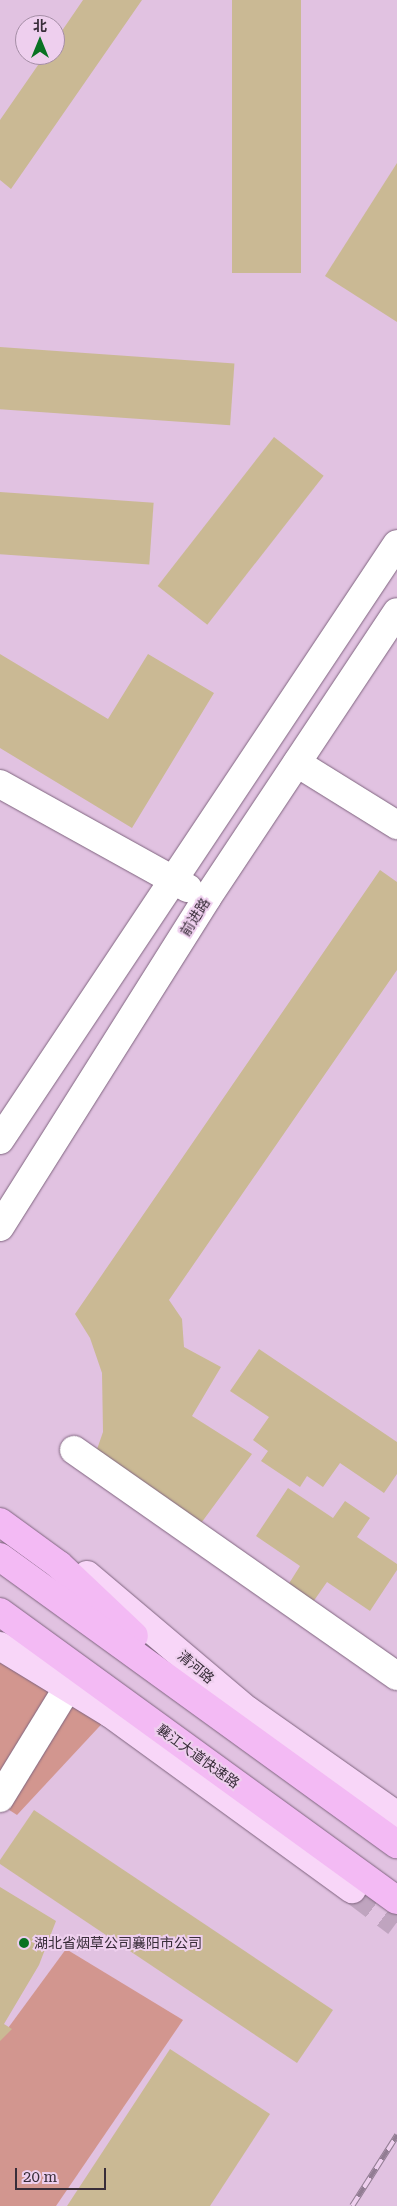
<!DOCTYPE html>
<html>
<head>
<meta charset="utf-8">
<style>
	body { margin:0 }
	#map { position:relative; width:397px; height:2206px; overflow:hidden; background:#e1c2e1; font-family:"Roboto Serif","Noto Sans SC",serif }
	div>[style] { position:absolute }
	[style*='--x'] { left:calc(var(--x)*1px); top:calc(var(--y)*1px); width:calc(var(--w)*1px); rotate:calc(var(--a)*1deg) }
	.green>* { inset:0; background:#d2968f }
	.building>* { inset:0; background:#cab994; transform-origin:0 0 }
	.major-tunnel>* { height:28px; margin-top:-14px; transform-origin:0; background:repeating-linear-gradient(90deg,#bfa4bf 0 28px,transparent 0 42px) }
	.roads { filter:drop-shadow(0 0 1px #7f647f) drop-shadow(0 0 1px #7f647f) }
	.minor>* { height:28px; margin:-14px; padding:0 14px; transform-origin:14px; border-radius:14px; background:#fff }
	.major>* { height:28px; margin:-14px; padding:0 14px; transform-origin:14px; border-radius:14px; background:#f8d6f8 }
	.highway>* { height:28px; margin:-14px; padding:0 14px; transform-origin:14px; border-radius:14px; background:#f3baf4 }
	.rail>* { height:5.5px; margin-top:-2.75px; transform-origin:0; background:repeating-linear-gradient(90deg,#eecfee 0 11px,#927d93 0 22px); box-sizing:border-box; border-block:1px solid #927d93 }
	.dots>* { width:14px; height:14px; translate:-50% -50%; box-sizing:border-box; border:2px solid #eecfee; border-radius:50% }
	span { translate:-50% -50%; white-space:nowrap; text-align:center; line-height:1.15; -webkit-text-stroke:4px #eecfee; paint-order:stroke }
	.street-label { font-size:14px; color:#382d39 }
	.poi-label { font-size:14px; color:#382d39 }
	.left { translate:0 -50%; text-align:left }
	.north { position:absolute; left:15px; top:15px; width:50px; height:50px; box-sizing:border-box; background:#eecfee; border:1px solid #a58ea6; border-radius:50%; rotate:0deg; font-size:14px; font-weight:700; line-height:20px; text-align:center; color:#382d39 }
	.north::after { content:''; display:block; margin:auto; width:18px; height:22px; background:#097223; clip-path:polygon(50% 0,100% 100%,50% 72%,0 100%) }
	.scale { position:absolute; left:15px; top:2168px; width:91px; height:22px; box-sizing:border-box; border:2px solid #382d39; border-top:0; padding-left:6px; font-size:15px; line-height:18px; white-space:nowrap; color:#382d39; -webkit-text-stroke:4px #eecfee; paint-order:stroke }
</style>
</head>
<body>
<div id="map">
	<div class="green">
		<div style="clip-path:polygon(0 1646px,111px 1714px,17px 1815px,0 1804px)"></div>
		<div style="clip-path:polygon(66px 1949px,183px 2020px,56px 2206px,0 2206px,0 2039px)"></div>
	</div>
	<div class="building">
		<div style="clip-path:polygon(83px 0,142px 0,11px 189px,0 180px,0 120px,45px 55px,55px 55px,55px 41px)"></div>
		<div style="left:232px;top:0;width:69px;height:273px"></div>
		<div style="clip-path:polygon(397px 163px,397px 322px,325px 276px)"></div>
		<div style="left:0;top:347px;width:235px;height:62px;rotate:4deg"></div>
		<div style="left:274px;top:437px;width:63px;height:189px;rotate:38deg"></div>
		<div style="left:0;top:492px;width:154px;height:62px;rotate:4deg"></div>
		<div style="clip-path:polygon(0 654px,108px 719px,148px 654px,214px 693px,132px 828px,0 748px)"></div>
		<div style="clip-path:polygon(380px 870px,397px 882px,397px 970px,169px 1300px,182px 1319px,184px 1347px,221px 1367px,192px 1416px,252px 1454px,196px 1530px,95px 1455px,103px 1432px,102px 1373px,90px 1338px,75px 1314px)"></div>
		<div style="clip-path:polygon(259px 1349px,397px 1442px,397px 1474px,384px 1493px,340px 1463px,323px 1487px,307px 1476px,300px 1487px,261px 1461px,268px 1451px,253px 1440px,269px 1417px,230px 1391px)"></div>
		<div style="clip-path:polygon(288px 1488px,333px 1518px,345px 1501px,370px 1518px,357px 1537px,397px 1564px,397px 1570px,370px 1611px,327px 1582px,313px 1602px,288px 1585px,300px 1566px,256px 1536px)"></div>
		<div style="clip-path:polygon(34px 1810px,333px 2010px,297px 2063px,0 1864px,0 1860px)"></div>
		<div style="clip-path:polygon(0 1887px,56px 1921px,39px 1965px,4px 2024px,12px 2029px,0 2041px)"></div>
		<div style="clip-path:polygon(170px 2049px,270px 2114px,210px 2206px,67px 2206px)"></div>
	</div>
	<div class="major-tunnel">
		<div style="--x:352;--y:1889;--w:56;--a:37.1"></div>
	</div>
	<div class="roads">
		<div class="minor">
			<div style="--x:297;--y:763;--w:118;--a:31.8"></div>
			<div style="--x:0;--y:784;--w:215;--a:29"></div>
			<div style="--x:0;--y:1140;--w:716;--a:-56.33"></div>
			<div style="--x:0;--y:1227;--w:389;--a:-57.8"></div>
			<div style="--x:207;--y:898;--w:343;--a:-56.4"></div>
			<div style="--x:74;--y:1450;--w:394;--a:35"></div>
			<div style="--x:0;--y:1798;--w:130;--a:-58.5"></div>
		</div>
		<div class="major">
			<div style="--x:87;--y:1575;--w:209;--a:40.2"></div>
			<div style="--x:247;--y:1710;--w:184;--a:35.2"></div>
			<div style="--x:0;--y:1646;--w:130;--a:31.5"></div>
			<div style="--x:111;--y:1714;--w:298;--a:36"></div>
		</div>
		<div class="highway">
			<div style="--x:0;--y:1522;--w:73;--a:36.1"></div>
			<div style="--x:59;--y:1565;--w:103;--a:43.4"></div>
			<div style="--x:0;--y:1557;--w:490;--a:35.9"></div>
			<div style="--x:0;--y:1612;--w:490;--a:36"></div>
		</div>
	</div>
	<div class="rail">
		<div style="--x:352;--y:2206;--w:84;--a:-57.6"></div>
	</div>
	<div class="dots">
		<div style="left:24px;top:1943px;background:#097223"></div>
	</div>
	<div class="street-label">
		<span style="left:195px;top:917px;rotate:-58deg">前进路</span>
		<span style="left:196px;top:1667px;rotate:40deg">清河路</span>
		<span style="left:198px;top:1756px;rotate:36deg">襄江大道快速路</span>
	</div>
	<div class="poi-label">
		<span class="left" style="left:34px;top:1943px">湖北省烟草公司襄阳市公司</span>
	</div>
	<div class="north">北</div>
	<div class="scale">20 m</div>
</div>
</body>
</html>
